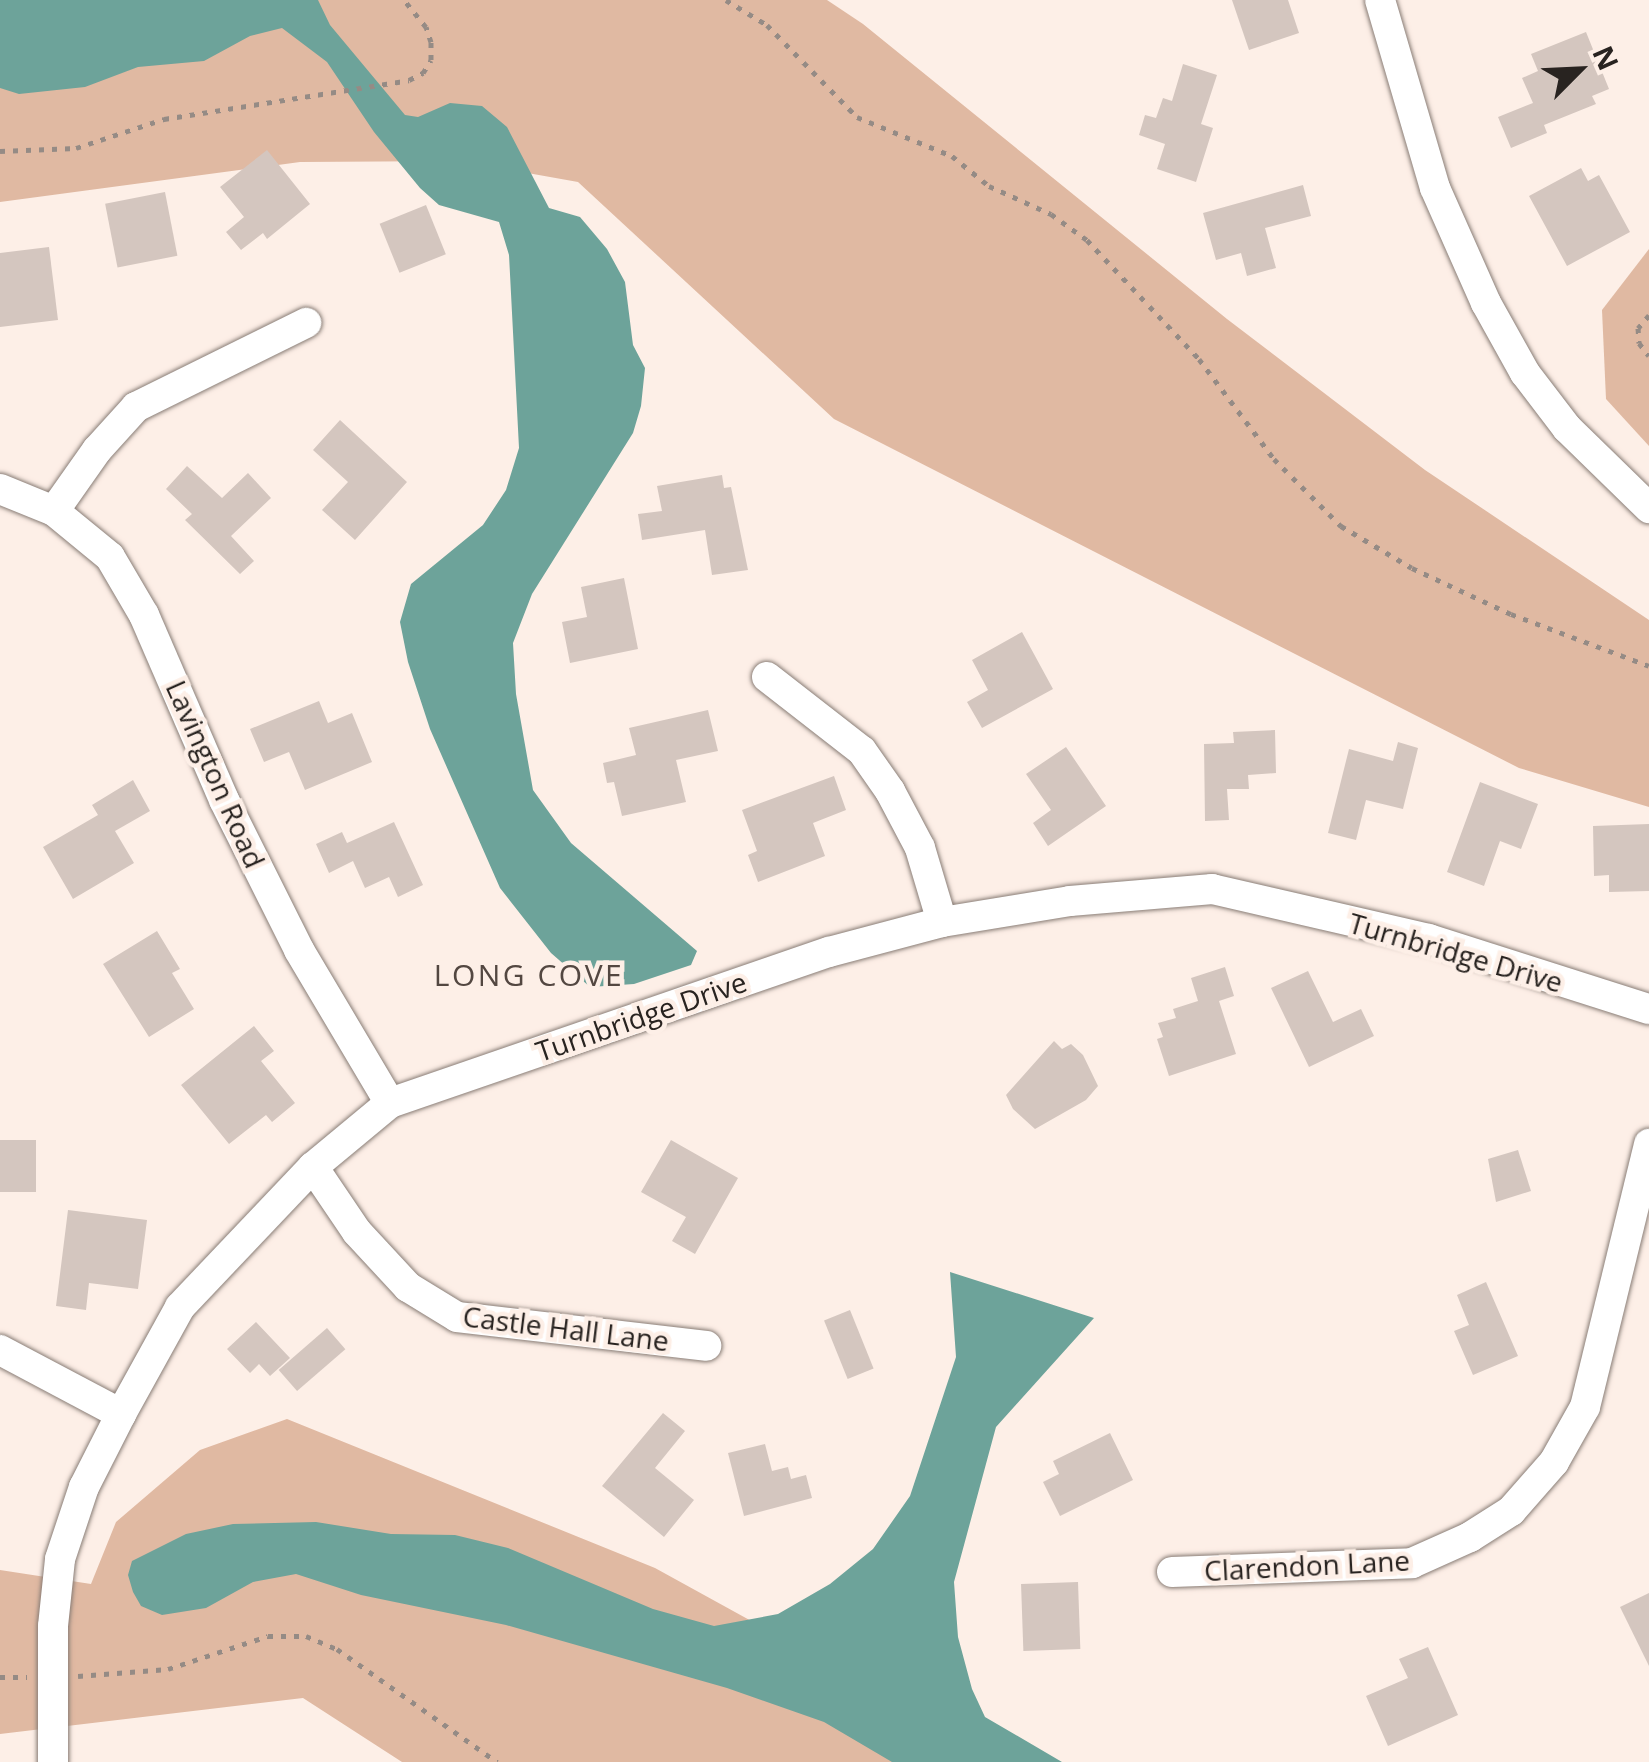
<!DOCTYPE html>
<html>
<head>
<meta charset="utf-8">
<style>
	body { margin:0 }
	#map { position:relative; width:1649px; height:1762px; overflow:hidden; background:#fdefe7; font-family:"Open Sans",sans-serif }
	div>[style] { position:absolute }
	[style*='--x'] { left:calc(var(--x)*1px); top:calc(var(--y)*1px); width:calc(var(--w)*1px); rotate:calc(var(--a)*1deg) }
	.green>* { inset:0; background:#e0b9a2 }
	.water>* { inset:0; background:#6da39a }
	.building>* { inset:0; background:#d4c6bf; transform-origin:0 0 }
	.path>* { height:5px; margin-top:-2.5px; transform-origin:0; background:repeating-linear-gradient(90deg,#958b85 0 5px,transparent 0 13px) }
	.roads { filter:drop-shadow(0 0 2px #897d76) drop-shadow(0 0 2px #897d76) }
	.street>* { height:30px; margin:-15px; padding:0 15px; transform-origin:15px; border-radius:15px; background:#fff }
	span { translate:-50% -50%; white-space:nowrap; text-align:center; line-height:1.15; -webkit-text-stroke:9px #fdefe7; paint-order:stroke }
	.street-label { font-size:28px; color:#282320 }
	.neighbourhood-label { font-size:30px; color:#534741; letter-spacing:2.5px }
	.north { position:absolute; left:1529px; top:20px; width:100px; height:100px; -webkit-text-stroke:8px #fdefe7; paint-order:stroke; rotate:66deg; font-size:28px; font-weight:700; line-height:40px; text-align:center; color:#282320 }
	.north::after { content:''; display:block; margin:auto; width:35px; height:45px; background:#282320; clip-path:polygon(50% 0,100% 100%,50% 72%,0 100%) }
</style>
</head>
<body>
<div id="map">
	<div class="green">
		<div style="clip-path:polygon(0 0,827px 0,863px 24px,1227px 319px,1425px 470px,1649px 620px,1649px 807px,1519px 768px,834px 419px,578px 182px,461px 161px,300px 162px,0 202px)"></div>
		<div style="clip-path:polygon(1649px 249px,1649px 446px,1606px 399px,1602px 310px)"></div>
		<div style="clip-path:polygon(287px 1419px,655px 1568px,927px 1718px,981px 1762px,402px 1762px,303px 1698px,0 1734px,0 1570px,91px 1584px,116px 1522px,200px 1450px)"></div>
	</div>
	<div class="water">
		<div style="clip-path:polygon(0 0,318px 0,330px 25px,405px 115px,418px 117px,450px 103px,482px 106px,507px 127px,549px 208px,580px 217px,607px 249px,625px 282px,633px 345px,645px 368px,641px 406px,633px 433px,532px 594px,513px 643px,516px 694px,533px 790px,571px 843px,697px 951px,691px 965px,634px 984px,590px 987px,551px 953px,500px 888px,430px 729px,408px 662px,400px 622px,411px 584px,483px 525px,506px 490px,519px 448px,509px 255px,499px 222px,439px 205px,420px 188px,374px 132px,327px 62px,282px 28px,250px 36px,204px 61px,138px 67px,85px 87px,19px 94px,0 88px)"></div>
		<div style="clip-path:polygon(950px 1272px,1094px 1318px,996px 1427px,954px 1582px,958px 1637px,972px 1689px,985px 1717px,1062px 1762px,892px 1762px,824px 1722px,727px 1688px,506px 1625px,361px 1595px,296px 1574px,253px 1582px,206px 1608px,162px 1615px,141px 1606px,133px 1592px,128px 1575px,132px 1561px,186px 1534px,233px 1524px,316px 1522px,391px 1534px,455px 1535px,508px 1548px,653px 1609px,714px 1626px,778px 1614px,830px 1584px,873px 1549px,910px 1496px,956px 1357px)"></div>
	</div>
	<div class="building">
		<div style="clip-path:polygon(1232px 0,1288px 0,1299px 33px,1249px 50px)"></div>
		<div style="clip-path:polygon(1586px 32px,1609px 89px,1592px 96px,1596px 104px,1544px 125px,1547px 133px,1511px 148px,1498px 117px,1533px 103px,1522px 78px,1538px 71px,1531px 54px)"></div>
		<div style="clip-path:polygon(1183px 64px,1217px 75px,1201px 124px,1213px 128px,1196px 182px,1157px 169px,1165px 144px,1139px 135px,1145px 115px,1156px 118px,1163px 98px,1172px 101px)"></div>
		<div style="clip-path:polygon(267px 150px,310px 204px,267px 239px,263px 233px,241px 250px,226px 232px,244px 217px,220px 187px)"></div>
		<div style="clip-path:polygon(1581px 168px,1588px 181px,1599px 175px,1630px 232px,1567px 266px,1529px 196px)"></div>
		<div style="clip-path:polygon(1303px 185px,1311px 216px,1265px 228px,1276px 268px,1247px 276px,1241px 253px,1216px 260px,1203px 213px)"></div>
		<div style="left:165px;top:192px;width:65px;height:61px;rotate:79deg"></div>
		<div style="left:426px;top:205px;width:53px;height:50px;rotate:68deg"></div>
		<div style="clip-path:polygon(49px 247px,58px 320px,0 327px,0 253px)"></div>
		<div style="clip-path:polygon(340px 420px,407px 482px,355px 540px,322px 510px,348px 482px,313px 450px)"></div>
		<div style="clip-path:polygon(187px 466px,222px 498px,248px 473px,271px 498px,231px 536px,254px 561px,240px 574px,185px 520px,192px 514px,166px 489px)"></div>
		<div style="clip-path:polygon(722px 475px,724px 488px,731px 487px,748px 570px,712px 575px,705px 530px,642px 540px,638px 514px,662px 511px,657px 486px)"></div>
		<div style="clip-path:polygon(624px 578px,638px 649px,570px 663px,562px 622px,587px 617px,581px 587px)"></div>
		<div style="clip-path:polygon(1022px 632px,1053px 689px,982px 728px,967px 702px,988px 690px,972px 660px)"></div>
		<div style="clip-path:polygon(319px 701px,328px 723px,352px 713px,372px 762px,305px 790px,289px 752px,264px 762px,250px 729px)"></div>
		<div style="clip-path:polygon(708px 710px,718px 751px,676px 760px,686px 802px,622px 816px,614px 782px,607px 783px,603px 763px,636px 755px,629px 728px)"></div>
		<div style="clip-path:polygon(1275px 730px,1276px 773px,1248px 775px,1249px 789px,1227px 789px,1229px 820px,1205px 821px,1204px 744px,1234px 743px,1233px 732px)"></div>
		<div style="clip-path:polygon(1398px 742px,1418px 748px,1403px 809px,1366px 800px,1356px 840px,1328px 833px,1349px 749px,1393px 761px)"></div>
		<div style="clip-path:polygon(1066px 747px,1106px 806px,1048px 846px,1033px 823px,1051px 810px,1026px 774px)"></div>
		<div style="clip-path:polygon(834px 776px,846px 810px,813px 823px,825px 856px,758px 882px,748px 855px,757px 851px,742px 810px)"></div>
		<div style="clip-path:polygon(133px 780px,150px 811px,115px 831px,134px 863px,73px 899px,43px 847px,98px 815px,92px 805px)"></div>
		<div style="clip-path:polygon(1480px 782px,1538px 804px,1521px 849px,1500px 841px,1484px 886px,1447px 872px)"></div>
		<div style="clip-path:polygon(394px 822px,423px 885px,398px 897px,389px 877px,365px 888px,353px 861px,329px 873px,316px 844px,342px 832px,347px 843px)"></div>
		<div style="clip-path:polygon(1649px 824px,1649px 891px,1609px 892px,1609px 875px,1594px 876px,1593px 826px)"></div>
		<div style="clip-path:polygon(157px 931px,180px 969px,172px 973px,194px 1009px,149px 1037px,103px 964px)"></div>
		<div style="clip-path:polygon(1225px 967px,1234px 996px,1219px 1001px,1236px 1054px,1169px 1076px,1157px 1039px,1163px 1037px,1158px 1023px,1176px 1018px,1173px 1009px,1198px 1001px,1191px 978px)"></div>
		<div style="clip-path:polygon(1308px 971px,1333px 1022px,1361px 1009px,1374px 1036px,1309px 1067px,1271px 988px)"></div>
		<div style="clip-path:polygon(254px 1026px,274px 1051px,261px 1061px,295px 1103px,272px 1122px,266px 1115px,229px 1144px,181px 1085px)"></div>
		<div style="clip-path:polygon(1054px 1041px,1062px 1049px,1071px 1044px,1083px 1055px,1098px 1086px,1086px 1100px,1035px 1129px,1013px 1109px,1006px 1095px)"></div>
		<div style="left:0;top:1140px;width:36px;height:52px"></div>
		<div style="clip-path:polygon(671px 1140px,738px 1178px,695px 1254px,672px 1241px,686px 1217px,641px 1192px)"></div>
		<div style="clip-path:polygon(1518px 1150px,1531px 1191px,1496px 1202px,1488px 1159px)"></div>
		<div style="clip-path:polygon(68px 1210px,147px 1220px,138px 1289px,89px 1283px,86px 1310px,56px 1306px)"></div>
		<div style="clip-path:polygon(1486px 1282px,1518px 1356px,1473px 1375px,1454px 1331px,1469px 1325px,1457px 1295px)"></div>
		<div style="left:850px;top:1310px;width:63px;height:28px;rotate:68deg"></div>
		<div style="clip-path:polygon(256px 1322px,290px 1358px,270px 1376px,259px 1364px,250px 1373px,227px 1349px)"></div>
		<div style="left:327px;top:1328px;width:28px;height:64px;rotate:49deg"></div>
		<div style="clip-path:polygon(663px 1413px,685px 1431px,655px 1468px,694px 1500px,664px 1537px,602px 1486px)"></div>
		<div style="clip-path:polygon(1110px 1433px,1133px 1480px,1060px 1516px,1043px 1482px,1059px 1474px,1053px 1461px)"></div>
		<div style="clip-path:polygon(765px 1444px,772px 1471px,788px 1467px,791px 1479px,806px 1475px,812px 1498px,744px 1516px,728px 1453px)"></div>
		<div style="left:1078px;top:1582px;width:67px;height:57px;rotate:88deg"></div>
		<div style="clip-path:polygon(1649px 1593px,1649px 1666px,1620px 1607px)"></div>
		<div style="clip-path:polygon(1428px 1647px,1458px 1715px,1388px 1746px,1366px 1696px,1408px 1678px,1399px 1659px)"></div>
	</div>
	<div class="path">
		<div style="--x:726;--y:0;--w:48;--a:31.4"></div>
		<div style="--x:767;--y:25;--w:129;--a:45.6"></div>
		<div style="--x:857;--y:117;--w:103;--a:22.3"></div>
		<div style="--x:952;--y:156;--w:48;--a:39"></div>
		<div style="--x:989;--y:186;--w:68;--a:24.3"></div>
		<div style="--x:1051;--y:214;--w:44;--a:35.8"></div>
		<div style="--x:1087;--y:240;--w:163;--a:46.7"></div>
		<div style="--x:1199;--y:359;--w:125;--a:53.1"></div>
		<div style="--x:1274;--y:459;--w:95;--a:45"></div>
		<div style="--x:1341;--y:526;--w:82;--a:30.6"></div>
		<div style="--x:1412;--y:568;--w:109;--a:24.9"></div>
		<div style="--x:1511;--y:614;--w:147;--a:20.6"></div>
		<div style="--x:0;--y:151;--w:76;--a:-2.3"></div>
		<div style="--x:76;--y:148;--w:93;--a:-18.2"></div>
		<div style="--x:164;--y:119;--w:248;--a:-9"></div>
		<div style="--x:409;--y:80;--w:16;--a:-27"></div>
		<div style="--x:423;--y:73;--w:15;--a:-58"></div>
		<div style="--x:431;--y:60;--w:18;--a:-90"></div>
		<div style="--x:431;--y:42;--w:16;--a:-108"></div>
		<div style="--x:426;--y:27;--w:35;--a:-129"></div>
		<div style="--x:1649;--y:315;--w:17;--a:130"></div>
		<div style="--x:1638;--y:328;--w:15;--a:86"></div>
		<div style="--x:1639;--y:343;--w:16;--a:52"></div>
		<div style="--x:78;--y:1676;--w:90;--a:-4.4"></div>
		<div style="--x:168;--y:1669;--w:105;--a:-18.3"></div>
		<div style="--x:268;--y:1636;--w:38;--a:0"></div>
		<div style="--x:306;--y:1636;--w:34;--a:23"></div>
		<div style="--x:337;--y:1649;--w:196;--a:35.2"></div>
		<div style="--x:0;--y:1677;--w:27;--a:0"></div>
	</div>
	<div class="roads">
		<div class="street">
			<div style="--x:1380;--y:0;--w:196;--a:73.7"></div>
			<div style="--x:1435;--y:188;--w:126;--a:66.1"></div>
			<div style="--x:1486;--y:303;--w:80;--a:60.9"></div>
			<div style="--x:1525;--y:373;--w:69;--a:52.6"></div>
			<div style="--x:1567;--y:428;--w:115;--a:44.3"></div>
			<div style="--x:0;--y:489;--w:58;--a:22.2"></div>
			<div style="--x:54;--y:511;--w:72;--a:39.4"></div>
			<div style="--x:110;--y:557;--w:67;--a:59.6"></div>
			<div style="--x:144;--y:615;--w:202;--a:66.6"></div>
			<div style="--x:224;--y:800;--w:168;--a:63.4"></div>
			<div style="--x:299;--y:950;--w:178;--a:59.3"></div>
			<div style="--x:54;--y:511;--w:75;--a:-54.8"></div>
			<div style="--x:97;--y:450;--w:58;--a:-47.8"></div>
			<div style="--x:136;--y:407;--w:190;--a:-26.3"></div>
			<div style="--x:767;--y:677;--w:120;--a:37.9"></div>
			<div style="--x:862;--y:751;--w:49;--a:55"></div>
			<div style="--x:890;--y:791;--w:64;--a:62.2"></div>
			<div style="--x:920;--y:848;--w:77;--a:73.4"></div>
			<div style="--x:313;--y:1167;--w:78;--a:55.9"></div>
			<div style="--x:357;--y:1232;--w:75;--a:47.2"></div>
			<div style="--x:408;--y:1287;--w:57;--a:31.5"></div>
			<div style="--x:457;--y:1317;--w:251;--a:6.6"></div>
			<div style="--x:0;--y:1350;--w:137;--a:27.9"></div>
			<div style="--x:1172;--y:1572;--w:240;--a:-2.1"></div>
			<div style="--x:1412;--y:1563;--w:64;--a:-24.1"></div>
			<div style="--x:1470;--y:1537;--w:49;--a:-32.4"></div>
			<div style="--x:1511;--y:1511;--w:65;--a:-48.7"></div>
			<div style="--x:1554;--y:1462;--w:63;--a:-60.6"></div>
			<div style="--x:1585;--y:1407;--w:271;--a:-76.3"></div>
			<div style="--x:53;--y:1762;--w:136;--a:-90"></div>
			<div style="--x:53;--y:1626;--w:67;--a:-84"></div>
			<div style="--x:60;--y:1559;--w:76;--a:-71.6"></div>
			<div style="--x:84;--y:1487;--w:82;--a:-63.1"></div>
			<div style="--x:121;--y:1414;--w:122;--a:-61.1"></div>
			<div style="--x:180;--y:1307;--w:193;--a:-46.5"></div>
			<div style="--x:313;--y:1167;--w:100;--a:-39.7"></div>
			<div style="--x:390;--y:1103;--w:464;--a:-19"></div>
			<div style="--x:829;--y:952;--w:117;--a:-14.9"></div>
			<div style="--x:942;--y:922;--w:130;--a:-9.3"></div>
			<div style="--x:1070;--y:901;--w:143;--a:-4.8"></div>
			<div style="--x:1212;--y:889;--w:223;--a:13"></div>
			<div style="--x:1429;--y:939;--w:231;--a:17.7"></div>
		</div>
	</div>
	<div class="street-label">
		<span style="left:216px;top:774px;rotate:66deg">Lavington Road</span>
		<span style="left:1456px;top:952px;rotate:16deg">Turnbridge Drive</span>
		<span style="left:641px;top:1016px;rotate:-19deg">Turnbridge Drive</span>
		<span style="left:566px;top:1328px;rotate:7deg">Castle Hall Lane</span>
		<span style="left:1307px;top:1565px;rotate:-3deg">Clarendon Lane</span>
	</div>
	<div class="neighbourhood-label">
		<span style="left:529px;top:975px">LONG COVE</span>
	</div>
	<div class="north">N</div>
</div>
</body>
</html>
